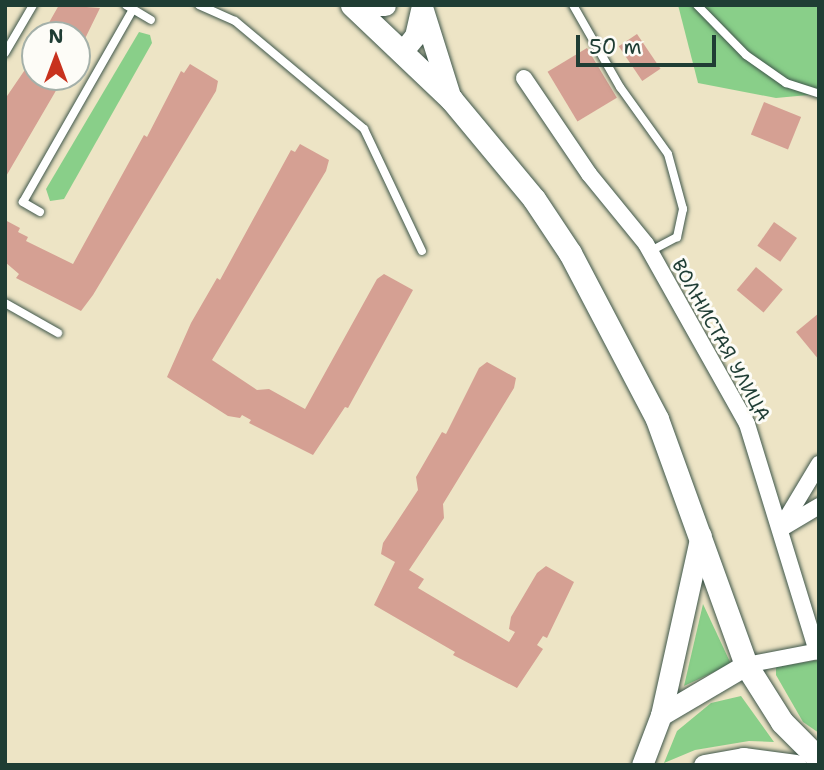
<!DOCTYPE html>
<html>
<head>
<meta charset="utf-8">
<style>
	body { margin:0 }
	#map { position:relative; width:824px; height:770px; overflow:hidden; background:#ede4c5; font-family:"Shantell Sans",sans-serif }
	div>[style] { position:absolute }
	[style*='--x'] { left:calc(var(--x)*1px); top:calc(var(--y)*1px); width:calc(var(--w)*1px); rotate:calc(var(--a)*1deg) }
	.green>* { inset:0; background:#89cf89 }
	.building>* { inset:0; background:#d5a093; transform-origin:0 0 }
	.roads { filter:drop-shadow(0 0 2px #3e564a) drop-shadow(0 0 2px #3e564a) }
	.service>* { height:8px; margin:-4px; padding:0 4px; transform-origin:4px; border-radius:4px; background:#fff }
	.minor>* { height:16px; margin:-8px; padding:0 8px; transform-origin:8px; border-radius:8px; background:#fff }
	.secondary>* { height:21px; margin:-10.5px; padding:0 10.5px; transform-origin:10.5px; border-radius:10.5px; background:#fff }
	.primary>* { height:23px; margin:-11.5px; padding:0 11.5px; transform-origin:11.5px; border-radius:11.5px; background:#fff }
	span { translate:-50% -50%; white-space:nowrap; text-align:center; line-height:1.15; -webkit-text-stroke:6px #fdfcf7; paint-order:stroke }
	.street-label { font-size:19px; color:#1f3d34 }
	.frame { position:absolute; inset:0; border:7px solid #1f3d34; pointer-events:none }
	.north { position:absolute; left:21px; top:21px; width:70px; height:70px; box-sizing:border-box; background:#fdfcf7; border:2px solid #a4b0a9; border-radius:50%; rotate:0deg; font-size:19px; font-weight:700; line-height:28px; text-align:center; color:#1f3d34 }
	.north::after { content:''; display:block; margin:auto; width:24px; height:32px; background:#c8321e; clip-path:polygon(50% 0,100% 100%,50% 72%,0 100%) }
	.scale { position:absolute; left:576px; top:35px; width:140px; height:32px; box-sizing:border-box; border:4px solid #1f3d34; border-top:0; padding-left:9px; font-size:21px; line-height:24px; white-space:nowrap; color:#1f3d34; -webkit-text-stroke:5px #fdfcf7; paint-order:stroke }
</style>
</head>
<body>
<div id="map">
	<div class="green">
		<div style="clip-path:polygon(678px 5px,819px 5px,819px 94px,776px 98px,698px 83px)"></div>
		<div style="clip-path:polygon(139px 32px,150px 35px,152px 43px,64px 199px,50px 201px,46px 189px)"></div>
		<div style="clip-path:polygon(703px 604px,731px 664px,684px 686px)"></div>
		<div style="clip-path:polygon(819px 660px,819px 733px,803px 722px,776px 675px,776px 667px)"></div>
		<div style="clip-path:polygon(741px 696px,774px 742px,749px 741px,695px 750px,664px 763px,677px 731px,711px 703px)"></div>
	</div>
	<div class="building">
		<div style="clip-path:polygon(59px 5px,100px 8px,77px 55px,77px 35px,42px 35px)"></div>
		<div style="left:637px;top:34px;width:42px;height:22px;rotate:56deg"></div>
		<div style="left:587px;top:48px;width:58px;height:46px;rotate:59deg"></div>
		<div style="clip-path:polygon(35px 55px,35px 77px,60px 77px,61px 82px,5px 178px,5px 99px)"></div>
		<div style="clip-path:polygon(190px 64px,218px 81px,216px 91px,93px 295px,81px 311px,16px 278px,19px 274px,5px 262px,5px 220px,20px 228px,18px 232px,28px 237px,26px 241px,73px 264px,144px 135px,147px 137px,181px 71px,184px 73px)"></div>
		<div style="left:764px;top:102px;width:40px;height:35px;rotate:22deg"></div>
		<div style="clip-path:polygon(300px 144px,329px 160px,326px 171px,212px 360px,257px 390px,269px 389px,305px 409px,377px 279px,384px 274px,413px 290px,348px 408px,345px 407px,313px 455px,249px 423px,251px 420px,242px 415px,240px 418px,228px 416px,167px 377px,191px 323px,217px 278px,220px 280px,291px 150px,295px 152px)"></div>
		<div style="left:774px;top:222px;width:28px;height:29px;rotate:35deg"></div>
		<div style="left:756px;top:267px;width:35px;height:30px;rotate:40deg"></div>
		<div style="clip-path:polygon(819px 313px,819px 360px,796px 332px)"></div>
		<div style="clip-path:polygon(487px 362px,516px 378px,514px 388px,443px 504px,444px 518px,409px 570px,424px 579px,418px 588px,509px 642px,515px 632px,509px 629px,511px 617px,537px 573px,546px 566px,574px 582px,547px 638px,543px 636px,537px 645px,543px 649px,517px 688px,453px 655px,455px 652px,374px 605px,395px 562px,381px 554px,383px 543px,418px 490px,416px 477px,442px 432px,446px 434px,479px 368px)"></div>
	</div>
	<div class="roads">
		<div class="service">
			<div style="--x:126;--y:5;--w:29;--a:31"></div>
			<div style="--x:199;--y:5;--w:39;--a:24"></div>
			<div style="--x:235;--y:21;--w:168;--a:39.9"></div>
			<div style="--x:364;--y:129;--w:135;--a:64.6"></div>
			<div style="--x:573;--y:5;--w:95;--a:60.2"></div>
			<div style="--x:620;--y:87;--w:82;--a:54.4"></div>
			<div style="--x:668;--y:154;--w:57;--a:74.7"></div>
			<div style="--x:683;--y:209;--w:29;--a:102"></div>
			<div style="--x:677;--y:237;--w:32;--a:152"></div>
			<div style="--x:697;--y:5;--w:70;--a:45.6"></div>
			<div style="--x:746;--y:55;--w:49;--a:35"></div>
			<div style="--x:786;--y:83;--w:35;--a:18"></div>
			<div style="--x:5;--y:53;--w:56;--a:-59.7"></div>
			<div style="--x:40;--y:212;--w:20;--a:-150"></div>
			<div style="--x:23;--y:202;--w:222;--a:-60.3"></div>
			<div style="--x:5;--y:303;--w:61;--a:29.5"></div>
		</div>
		<div class="minor">
			<div style="--x:524;--y:78;--w:116;--a:55.9"></div>
			<div style="--x:589;--y:174;--w:90;--a:50.8"></div>
			<div style="--x:646;--y:244;--w:206;--a:60.7"></div>
			<div style="--x:747;--y:424;--w:238;--a:72.9"></div>
			<div style="--x:782;--y:528;--w:43;--a:-30.7"></div>
			<div style="--x:780;--y:529;--w:76;--a:-59"></div>
			<div style="--x:746;--y:665;--w:74;--a:-10.9"></div>
		</div>
		<div class="secondary">
			<div style="--x:375;--y:5;--w:10;--a:0"></div>
			<div style="--x:422;--y:7;--w:96;--a:72.5"></div>
			<div style="--x:402;--y:52;--w:21;--a:-51"></div>
			<div style="--x:415;--y:36;--w:28;--a:-77"></div>
			<div style="--x:661;--y:715;--w:99;--a:-30.5"></div>
			<div style="--x:642;--y:765;--w:53;--a:-69.2"></div>
			<div style="--x:661;--y:715;--w:184;--a:-77.5"></div>
			<div style="--x:704;--y:765;--w:40;--a:-10"></div>
			<div style="--x:743;--y:758;--w:53;--a:7.5"></div>
		</div>
		<div class="primary">
			<div style="--x:352;--y:5;--w:137;--a:43.5"></div>
			<div style="--x:451;--y:99;--w:130;--a:50.3"></div>
			<div style="--x:534;--y:199;--w:65;--a:56.3"></div>
			<div style="--x:570;--y:253;--w:187;--a:62.3"></div>
			<div style="--x:657;--y:419;--w:262;--a:70.1"></div>
			<div style="--x:746;--y:665;--w:67;--a:57.7"></div>
			<div style="--x:782;--y:722;--w:52;--a:45"></div>
		</div>
	</div>
	<div class="street-label">
		<span style="left:721px;top:340px;rotate:61deg">ВОЛНИСТАЯ УЛИЦА</span>
	</div>
	<div class="frame"></div>
	<div class="north">N</div>
	<div class="scale">50 m</div>
</div>
</body>
</html>
